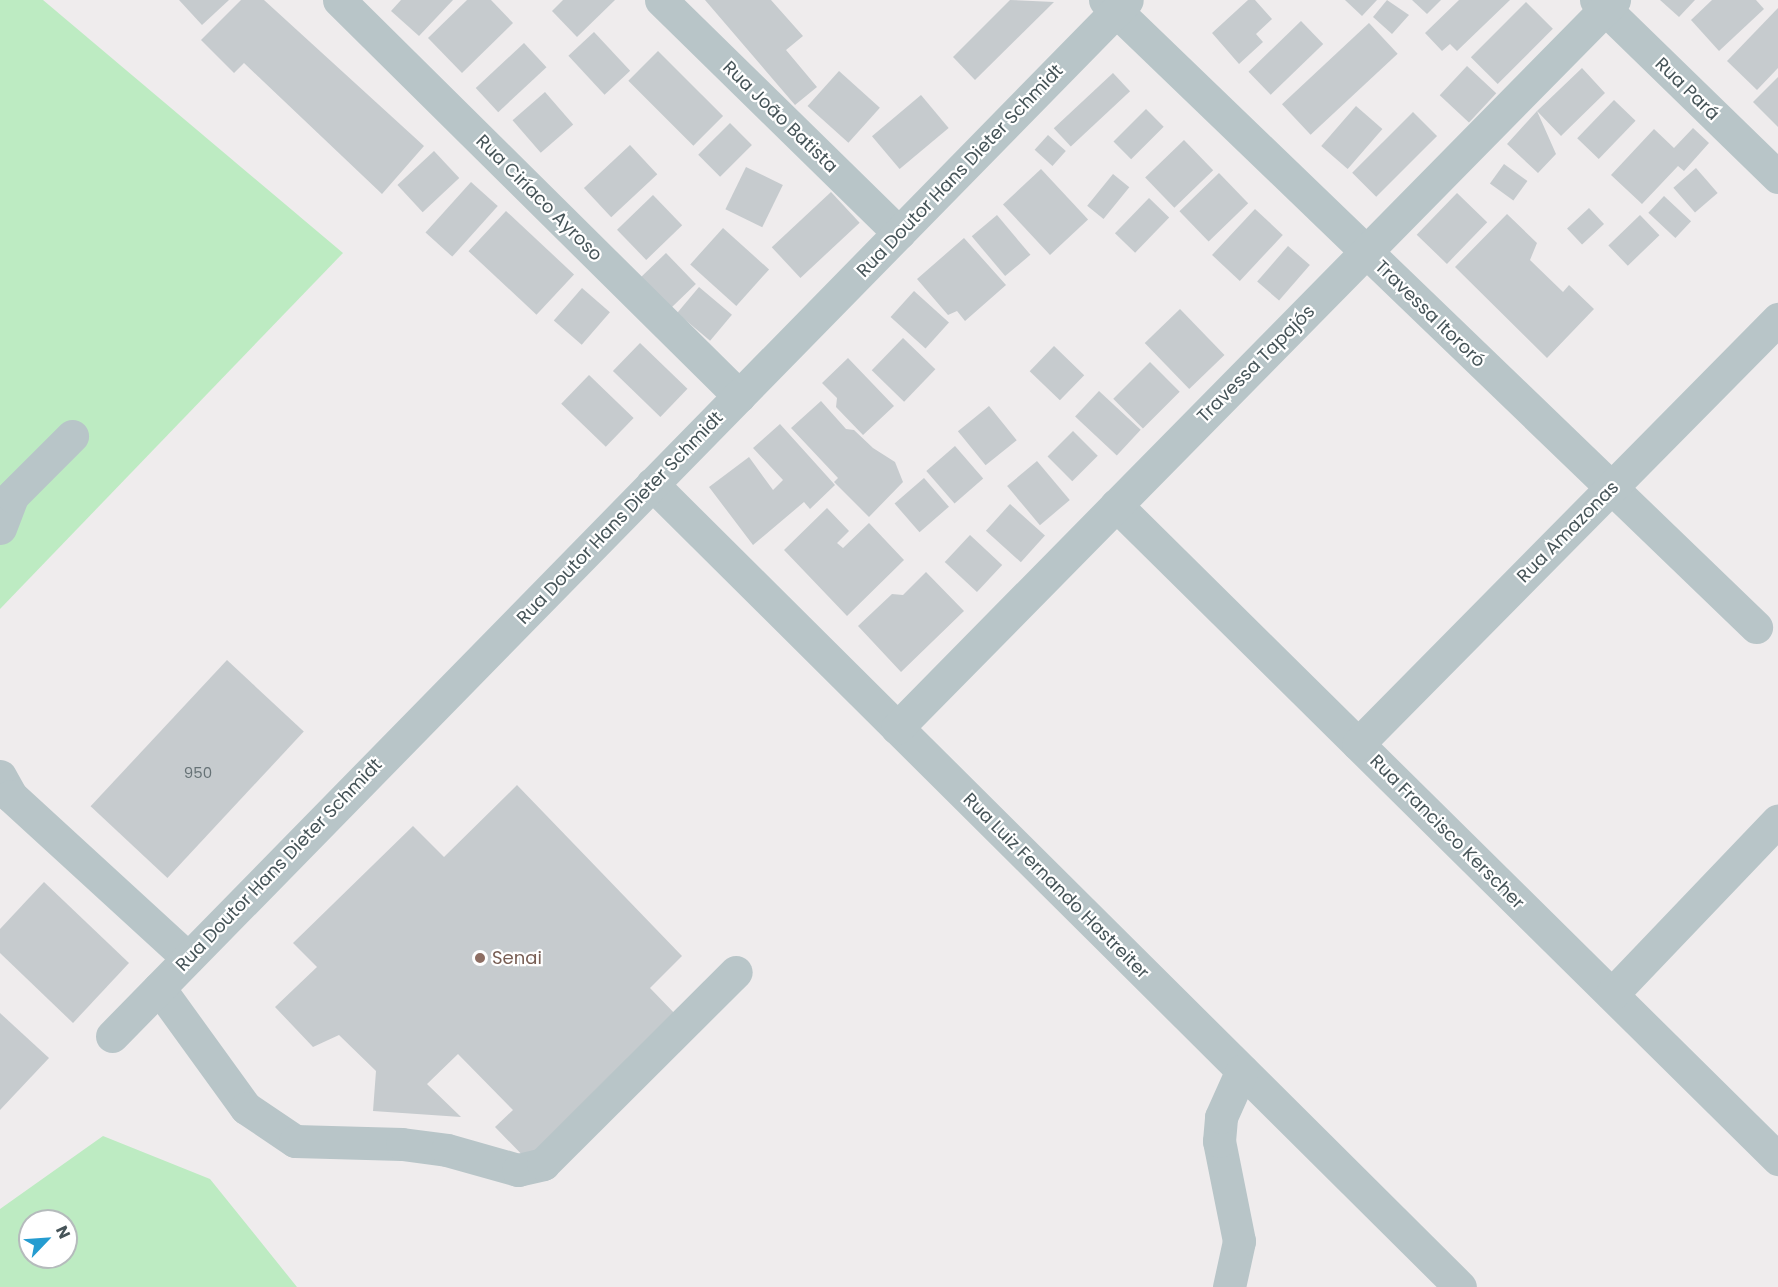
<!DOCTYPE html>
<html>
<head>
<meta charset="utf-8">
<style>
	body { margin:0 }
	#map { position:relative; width:1778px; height:1287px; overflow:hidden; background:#efeced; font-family:Poppins,sans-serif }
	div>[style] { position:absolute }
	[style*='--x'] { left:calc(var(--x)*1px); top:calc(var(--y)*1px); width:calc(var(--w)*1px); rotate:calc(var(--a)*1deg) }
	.green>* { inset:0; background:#bdebc2 }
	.building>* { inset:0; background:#c6cbce; transform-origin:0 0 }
	.minor>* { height:33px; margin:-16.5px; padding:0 16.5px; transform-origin:16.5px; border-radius:16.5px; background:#b8c5c8 }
	.dots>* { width:16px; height:16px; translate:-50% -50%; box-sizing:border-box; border:3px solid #fff; border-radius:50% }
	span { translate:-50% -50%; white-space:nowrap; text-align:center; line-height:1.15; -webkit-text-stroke:4.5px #fff; paint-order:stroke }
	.number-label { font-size:15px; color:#667276 }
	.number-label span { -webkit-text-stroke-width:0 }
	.street-label { font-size:18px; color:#465458 }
	.education-label { font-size:18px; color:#785e54 }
	.left { translate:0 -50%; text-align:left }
	.north { position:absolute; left:18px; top:1209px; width:60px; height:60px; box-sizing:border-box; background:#fff; border:2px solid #b5bbbc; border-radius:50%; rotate:65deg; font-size:16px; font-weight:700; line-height:24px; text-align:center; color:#465458 }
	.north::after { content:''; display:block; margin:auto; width:21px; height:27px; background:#259cd0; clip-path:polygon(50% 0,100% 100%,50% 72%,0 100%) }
</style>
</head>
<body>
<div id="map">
	<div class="green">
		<div style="clip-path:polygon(0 0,43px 0,343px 253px,0 609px)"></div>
		<div style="clip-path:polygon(evenodd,103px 1136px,210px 1179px,297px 1287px,0 1287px,0 1209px,103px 1136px,30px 1221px,66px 1221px,66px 1257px,30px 1257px,30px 1221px)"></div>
	</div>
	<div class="building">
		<div style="clip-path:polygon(179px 0,229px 0,202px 25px)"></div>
		<div style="clip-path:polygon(241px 0,264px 0,424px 146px,382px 194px,244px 63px,234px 73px,201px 40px)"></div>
		<div style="clip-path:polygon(401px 0,453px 0,419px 36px,391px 11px)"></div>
		<div style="clip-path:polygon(467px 0,491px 0,513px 23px,462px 73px,428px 38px)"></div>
		<div style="clip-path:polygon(563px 0,615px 0,577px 37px,552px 11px)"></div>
		<div style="clip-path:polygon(705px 0,771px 0,803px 36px,786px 50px,817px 87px,795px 105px)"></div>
		<div style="clip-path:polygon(1010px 0,1054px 2px,975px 80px,953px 57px)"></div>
		<div style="clip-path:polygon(1248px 0,1255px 0,1272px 19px,1256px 34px,1263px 42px,1239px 64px,1212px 33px)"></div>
		<div style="clip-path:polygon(1345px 0,1377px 0,1362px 16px)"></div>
		<div style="clip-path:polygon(1387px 0,1409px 15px,1392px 34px,1373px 17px)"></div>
		<div style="clip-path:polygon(1412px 0,1441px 0,1427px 14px)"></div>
		<div style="clip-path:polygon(1459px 0,1510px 0,1457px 51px,1450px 44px,1442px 51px,1425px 33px)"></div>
		<div style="clip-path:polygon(1660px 0,1695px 0,1679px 17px)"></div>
		<div style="clip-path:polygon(1712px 0,1756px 0,1764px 9px,1719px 51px,1691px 20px)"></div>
		<div style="left:1526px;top:2px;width:38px;height:78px;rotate:45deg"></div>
		<div style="clip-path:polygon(1778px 8px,1778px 68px,1757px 90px,1727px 61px)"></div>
		<div style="left:1301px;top:21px;width:32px;height:73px;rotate:46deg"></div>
		<div style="left:1369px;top:23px;width:42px;height:119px;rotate:47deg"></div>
		<div style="left:594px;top:32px;width:53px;height:35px;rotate:47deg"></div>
		<div style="left:524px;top:43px;width:33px;height:66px;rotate:47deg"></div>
		<div style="left:658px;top:51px;width:92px;height:42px;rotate:45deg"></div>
		<div style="left:1467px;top:66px;width:40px;height:40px;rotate:43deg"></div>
		<div style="clip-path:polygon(1582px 68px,1605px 93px,1561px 136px,1537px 111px,1556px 154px,1538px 173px,1507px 144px,1537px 111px)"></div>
		<div style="left:839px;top:71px;width:55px;height:47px;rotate:42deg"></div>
		<div style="left:1113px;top:73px;width:25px;height:81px;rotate:47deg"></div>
		<div style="clip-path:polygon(1778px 77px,1778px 127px,1753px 102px)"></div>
		<div style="left:545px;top:92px;width:43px;height:43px;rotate:49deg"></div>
		<div style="left:921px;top:95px;width:43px;height:64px;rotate:50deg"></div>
		<div style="left:1614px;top:100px;width:30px;height:53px;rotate:44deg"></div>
		<div style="left:1356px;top:106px;width:35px;height:53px;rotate:41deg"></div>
		<div style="left:1146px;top:109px;width:25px;height:46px;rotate:45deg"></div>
		<div style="left:1413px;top:112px;width:34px;height:86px;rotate:45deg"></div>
		<div style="left:730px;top:123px;width:31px;height:45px;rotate:45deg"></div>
		<div style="clip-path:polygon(1693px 128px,1709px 143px,1684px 171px,1678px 166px,1642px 204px,1611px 175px,1654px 129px,1674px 148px)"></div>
		<div style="left:1048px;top:135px;width:24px;height:20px;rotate:42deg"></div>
		<div style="left:1184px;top:140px;width:42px;height:54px;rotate:46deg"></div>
		<div style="left:630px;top:145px;width:40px;height:63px;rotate:47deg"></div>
		<div style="left:434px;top:151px;width:37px;height:50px;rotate:47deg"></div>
		<div style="left:1504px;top:164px;width:29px;height:24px;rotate:36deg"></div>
		<div style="left:746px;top:167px;width:41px;height:47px;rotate:26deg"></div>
		<div style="left:1696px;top:168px;width:33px;height:30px;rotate:49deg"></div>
		<div style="left:1041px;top:169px;width:69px;height:52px;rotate:47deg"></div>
		<div style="left:1219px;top:173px;width:42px;height:55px;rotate:46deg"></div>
		<div style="left:1113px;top:174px;width:21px;height:41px;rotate:39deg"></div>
		<div style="left:471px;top:182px;width:36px;height:68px;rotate:42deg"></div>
		<div style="left:831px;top:192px;width:42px;height:81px;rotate:47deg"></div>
		<div style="left:1457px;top:193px;width:42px;height:58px;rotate:44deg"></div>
		<div style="left:653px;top:195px;width:42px;height:50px;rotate:46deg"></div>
		<div style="left:1664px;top:196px;width:37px;height:23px;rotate:43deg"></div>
		<div style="left:1149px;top:198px;width:28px;height:49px;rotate:44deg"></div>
		<div style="left:1589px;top:208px;width:22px;height:30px;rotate:47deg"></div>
		<div style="left:1255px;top:209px;width:38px;height:63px;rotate:43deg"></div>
		<div style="left:506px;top:211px;width:93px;height:55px;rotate:43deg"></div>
		<div style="clip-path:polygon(1507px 214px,1537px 243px,1530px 260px,1563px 292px,1569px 285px,1594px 309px,1547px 358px,1455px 267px)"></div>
		<div style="left:997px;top:215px;width:52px;height:33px;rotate:50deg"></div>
		<div style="left:1640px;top:215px;width:28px;height:44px;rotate:46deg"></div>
		<div style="left:723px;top:228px;width:62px;height:49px;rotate:42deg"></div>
		<div style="clip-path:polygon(964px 238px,1006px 285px,965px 321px,957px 311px,948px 315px,917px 279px)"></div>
		<div style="left:1288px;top:246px;width:29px;height:47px;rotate:41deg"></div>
		<div style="left:666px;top:253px;width:43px;height:35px;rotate:46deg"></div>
		<div style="left:699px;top:287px;width:43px;height:34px;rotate:40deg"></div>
		<div style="left:582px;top:288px;width:37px;height:43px;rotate:41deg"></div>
		<div style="left:914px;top:291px;width:47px;height:35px;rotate:42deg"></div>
		<div style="left:1180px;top:309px;width:64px;height:49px;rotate:46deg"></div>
		<div style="left:903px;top:338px;width:45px;height:45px;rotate:44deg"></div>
		<div style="left:640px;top:343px;width:66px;height:39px;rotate:44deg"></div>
		<div style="left:1054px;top:346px;width:42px;height:35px;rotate:44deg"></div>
		<div style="clip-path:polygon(848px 358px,894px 406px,863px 435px,836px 407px,837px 398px,822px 383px)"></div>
		<div style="left:1150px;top:362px;width:42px;height:52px;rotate:45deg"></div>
		<div style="left:589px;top:375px;width:62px;height:40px;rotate:44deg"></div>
		<div style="left:1099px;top:391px;width:57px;height:35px;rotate:43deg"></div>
		<div style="clip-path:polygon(821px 401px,846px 429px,854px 430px,873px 448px,895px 462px,903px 482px,869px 517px,834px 482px,838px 478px,791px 428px)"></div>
		<div style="left:989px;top:406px;width:44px;height:40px;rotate:51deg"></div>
		<div style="clip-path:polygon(780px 424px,835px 485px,810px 509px,804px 502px,753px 545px,709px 487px,749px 457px,773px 490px,783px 480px,753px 448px)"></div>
		<div style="left:1073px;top:431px;width:35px;height:36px;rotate:45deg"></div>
		<div style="left:955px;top:446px;width:43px;height:38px;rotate:49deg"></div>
		<div style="left:1037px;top:461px;width:51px;height:39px;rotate:50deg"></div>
		<div style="left:924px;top:478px;width:38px;height:39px;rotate:49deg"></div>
		<div style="left:1010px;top:504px;width:47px;height:36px;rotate:42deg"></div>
		<div style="clip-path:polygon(827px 508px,849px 531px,837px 543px,843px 548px,869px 523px,904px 560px,847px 616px,784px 550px)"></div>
		<div style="left:970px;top:535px;width:44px;height:37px;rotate:43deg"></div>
		<div style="clip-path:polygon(926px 572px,964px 611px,901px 672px,858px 626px,892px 594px,903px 595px)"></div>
		<div style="left:227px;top:660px;width:105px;height:200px;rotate:43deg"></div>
		<div style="clip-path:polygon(517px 785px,682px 956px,650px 988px,679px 1018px,530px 1163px,495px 1127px,513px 1110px,458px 1054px,427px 1084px,461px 1117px,373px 1111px,376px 1071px,339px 1035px,313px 1047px,275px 1007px,317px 967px,293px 943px,413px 826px,444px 857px)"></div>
		<div style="clip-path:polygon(44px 882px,129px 963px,73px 1023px,0 953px,0 929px)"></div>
		<div style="clip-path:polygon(0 1013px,49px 1058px,0 1110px)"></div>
	</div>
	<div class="minor">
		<div style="--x:339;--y:0;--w:563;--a:44.71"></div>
		<div style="--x:661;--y:0;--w:333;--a:44.4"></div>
		<div style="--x:1105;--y:0;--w:904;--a:43.92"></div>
		<div style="--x:1596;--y:0;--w:254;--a:44.2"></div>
		<div style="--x:652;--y:484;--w:1139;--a:44.82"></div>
		<div style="--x:1116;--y:505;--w:931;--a:44.65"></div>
		<div style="--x:0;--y:528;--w:34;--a:-69"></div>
		<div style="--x:12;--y:496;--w:85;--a:-45"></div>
		<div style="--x:897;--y:728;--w:1022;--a:-45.44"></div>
		<div style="--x:1358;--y:744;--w:598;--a:-45.34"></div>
		<div style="--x:0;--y:776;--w:23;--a:61"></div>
		<div style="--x:11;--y:796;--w:240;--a:42.5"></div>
		<div style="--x:159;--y:988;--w:148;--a:54.1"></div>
		<div style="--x:246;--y:1108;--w:59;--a:34"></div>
		<div style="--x:295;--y:1141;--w:107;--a:1.6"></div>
		<div style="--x:402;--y:1144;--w:45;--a:7.6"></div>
		<div style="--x:447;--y:1150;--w:74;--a:15.7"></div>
		<div style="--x:518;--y:1170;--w:26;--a:-13"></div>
		<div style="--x:543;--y:1164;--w:272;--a:-44.9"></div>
		<div style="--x:1612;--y:994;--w:240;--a:-46.3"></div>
		<div style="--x:112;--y:1036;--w:1450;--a:-45.59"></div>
		<div style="--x:1229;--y:1287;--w:47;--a:-77.7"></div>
		<div style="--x:1239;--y:1241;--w:102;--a:-101.3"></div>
		<div style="--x:1219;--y:1141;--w:24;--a:-85"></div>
		<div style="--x:1221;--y:1117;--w:51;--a:-65.9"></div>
	</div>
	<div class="dots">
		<div style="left:480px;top:958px;background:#8d6e63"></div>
	</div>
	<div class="number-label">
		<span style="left:198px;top:773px">950</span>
	</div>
	<div class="street-label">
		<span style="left:1687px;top:89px;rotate:44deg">Rua Pará</span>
		<span style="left:780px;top:117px;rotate:44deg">Rua João Batista</span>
		<span style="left:960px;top:171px;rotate:-46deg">Rua Doutor Hans Dieter Schmidt</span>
		<span style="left:539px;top:198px;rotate:45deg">Rua Ciríaco Ayroso</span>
		<span style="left:1430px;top:314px;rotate:44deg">Travessa Itororó</span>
		<span style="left:1256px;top:364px;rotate:-45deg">Travessa Tapajós</span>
		<span style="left:620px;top:518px;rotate:-46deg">Rua Doutor Hans Dieter Schmidt</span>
		<span style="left:1568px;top:532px;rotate:-45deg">Rua Amazonas</span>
		<span style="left:1447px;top:832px;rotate:45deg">Rua Francisco Kerscher</span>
		<span style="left:279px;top:865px;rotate:-46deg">Rua Doutor Hans Dieter Schmidt</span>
		<span style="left:1056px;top:886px;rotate:45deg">Rua Luiz Fernando Hastreiter</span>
	</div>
	<div class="education-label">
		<span class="left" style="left:492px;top:958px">Senai</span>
	</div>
	<div class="north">N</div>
</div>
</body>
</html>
